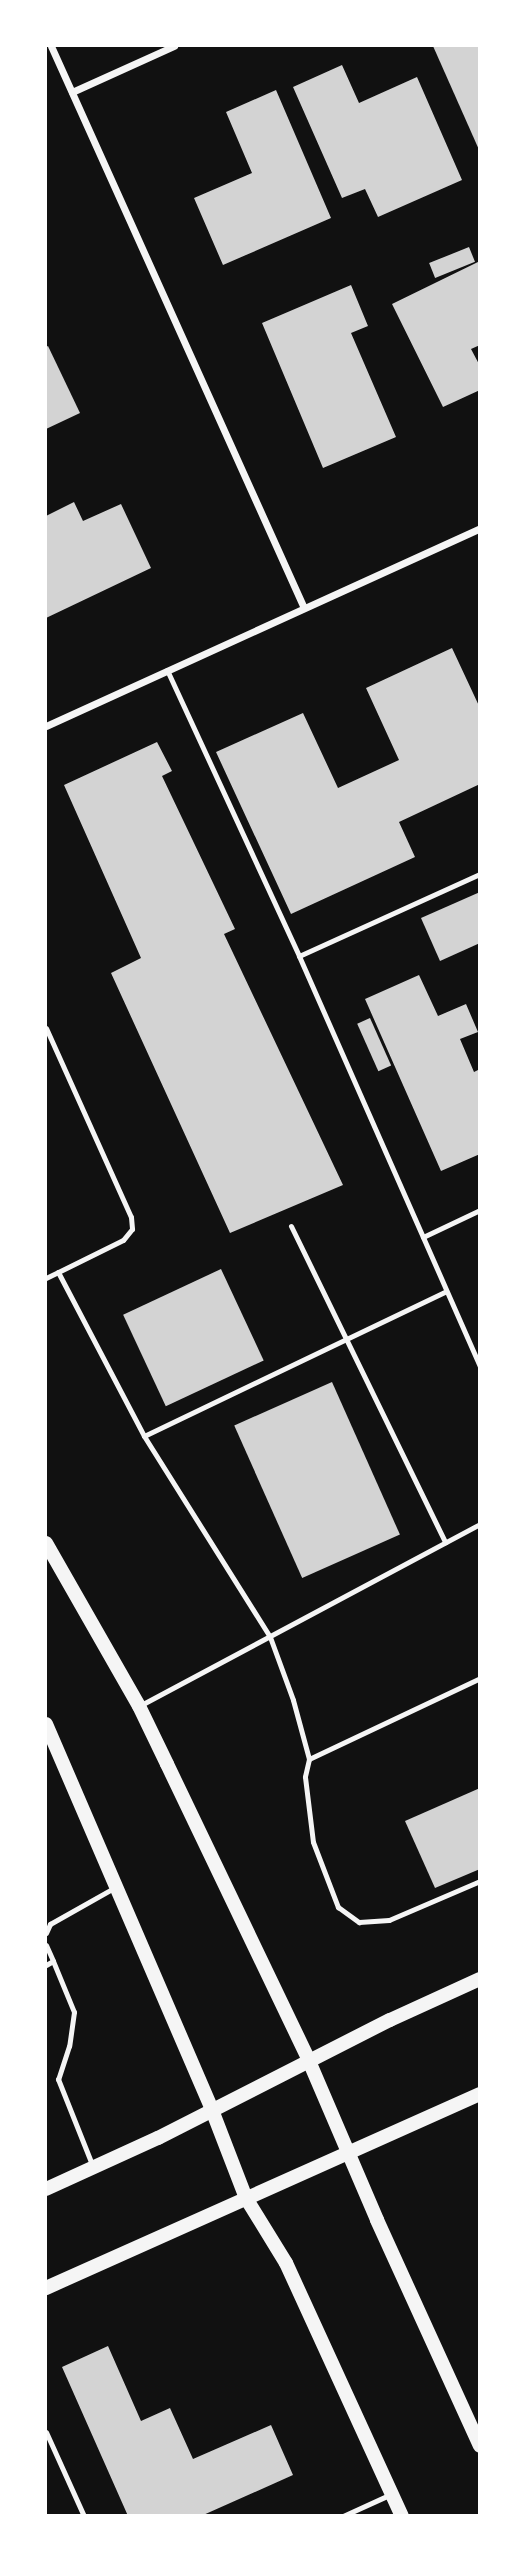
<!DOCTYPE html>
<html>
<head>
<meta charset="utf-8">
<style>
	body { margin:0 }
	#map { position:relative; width:525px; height:2561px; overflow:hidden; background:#111; font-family:Karla,sans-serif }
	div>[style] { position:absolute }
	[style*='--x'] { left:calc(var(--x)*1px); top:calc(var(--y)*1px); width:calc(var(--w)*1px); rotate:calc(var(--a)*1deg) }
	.building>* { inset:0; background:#d3d3d3; transform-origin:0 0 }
	.service>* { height:5px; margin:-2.5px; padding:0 2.5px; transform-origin:2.5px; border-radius:2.5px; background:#f5f5f5 }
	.minor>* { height:7px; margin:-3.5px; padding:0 3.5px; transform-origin:3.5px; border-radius:3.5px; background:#f5f5f5 }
	.secondary>* { height:14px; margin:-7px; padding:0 7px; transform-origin:7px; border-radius:7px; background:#f5f5f5 }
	span { translate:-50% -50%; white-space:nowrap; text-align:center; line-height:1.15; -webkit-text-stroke:5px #fff; paint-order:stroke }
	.frame { position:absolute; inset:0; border:47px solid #fff; pointer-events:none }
</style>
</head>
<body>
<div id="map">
	<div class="building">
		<div style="clip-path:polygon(433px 46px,480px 46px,480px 152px)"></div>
		<div style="clip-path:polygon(342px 65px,359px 103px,417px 77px,462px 180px,378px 217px,365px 189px,342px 198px,293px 87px)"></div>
		<div style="clip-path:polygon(276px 90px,331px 218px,223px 265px,194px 198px,252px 173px,226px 112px)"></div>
		<div style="left:469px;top:247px;width:16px;height:43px;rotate:68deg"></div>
		<div style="clip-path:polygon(480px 261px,480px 345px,471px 349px,480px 366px,480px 390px,443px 407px,392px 304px)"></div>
		<div style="clip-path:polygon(351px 285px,368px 326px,351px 333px,396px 437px,323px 468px,262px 323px)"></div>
		<div style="clip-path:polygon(48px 346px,80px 413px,46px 429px,46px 347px)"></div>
		<div style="clip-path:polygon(74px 502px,83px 521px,121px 504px,151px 568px,46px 618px,46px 516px)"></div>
		<div style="clip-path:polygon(452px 648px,480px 708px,480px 784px,399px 822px,415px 857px,291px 914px,216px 752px,303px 713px,338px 788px,399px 760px,366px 688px)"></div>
		<div style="clip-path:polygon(157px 742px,172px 771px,162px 776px,235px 929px,224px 934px,343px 1185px,230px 1233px,111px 973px,141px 958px,64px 785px)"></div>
		<div style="clip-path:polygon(480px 892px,480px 943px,440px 961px,421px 918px)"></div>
		<div style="clip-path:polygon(419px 975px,438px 1016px,466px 1004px,478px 1032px,460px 1039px,474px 1072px,480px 1069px,480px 1154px,441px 1171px,365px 999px)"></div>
		<div style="left:370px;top:1018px;width:52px;height:14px;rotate:66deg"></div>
		<div style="left:221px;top:1269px;width:101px;height:108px;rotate:65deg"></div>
		<div style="left:332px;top:1382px;width:167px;height:107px;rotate:66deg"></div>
		<div style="clip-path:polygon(480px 1788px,480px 1869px,435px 1888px,405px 1821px)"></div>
		<div style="clip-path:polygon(108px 2346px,141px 2421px,170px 2408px,193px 2459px,271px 2425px,293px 2475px,201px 2516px,128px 2516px,62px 2367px)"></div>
	</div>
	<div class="service">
		<div style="--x:167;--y:670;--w:315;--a:65.2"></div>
		<div style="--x:299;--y:956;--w:448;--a:66.2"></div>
		<div style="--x:299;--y:956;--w:199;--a:-24.4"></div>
		<div style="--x:46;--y:1028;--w:207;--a:65.8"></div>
		<div style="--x:131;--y:1217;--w:12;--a:85"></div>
		<div style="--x:132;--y:1229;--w:14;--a:129"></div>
		<div style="--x:123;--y:1240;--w:86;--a:153.7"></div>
		<div style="--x:291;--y:1226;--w:352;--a:64"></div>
		<div style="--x:423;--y:1237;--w:63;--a:-25.3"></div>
		<div style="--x:58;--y:1272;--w:185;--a:62.3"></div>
		<div style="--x:144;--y:1436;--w:237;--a:57.9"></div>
		<div style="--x:270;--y:1637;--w:67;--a:69.9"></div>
		<div style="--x:293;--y:1700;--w:61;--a:74.8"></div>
		<div style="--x:309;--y:1759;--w:189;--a:-25.3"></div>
		<div style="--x:144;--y:1436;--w:335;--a:-25.6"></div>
		<div style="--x:141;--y:1705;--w:384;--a:-28.1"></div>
		<div style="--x:309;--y:1759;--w:18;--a:103"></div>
		<div style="--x:305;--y:1777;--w:65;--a:83"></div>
		<div style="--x:313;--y:1842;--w:70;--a:69"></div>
		<div style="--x:338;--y:1907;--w:26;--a:36"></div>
		<div style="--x:359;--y:1922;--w:30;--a:-4"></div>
		<div style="--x:389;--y:1920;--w:99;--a:-23.2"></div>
		<div style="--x:46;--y:1933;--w:10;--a:-66"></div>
		<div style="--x:50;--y:1924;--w:73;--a:-29.4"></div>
		<div style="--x:46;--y:1945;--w:17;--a:66"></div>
		<div style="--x:46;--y:1965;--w:8;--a:-30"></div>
		<div style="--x:53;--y:1961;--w:55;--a:67.6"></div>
		<div style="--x:74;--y:2012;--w:34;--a:98"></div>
		<div style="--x:69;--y:2046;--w:35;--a:108"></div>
		<div style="--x:58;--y:2079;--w:95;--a:68.3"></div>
		<div style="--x:46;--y:2432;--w:92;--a:65.7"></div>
		<div style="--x:343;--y:2516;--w:51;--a:-24.5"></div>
	</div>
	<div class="minor">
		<div style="--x:51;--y:46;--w:616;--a:65.76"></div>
		<div style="--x:72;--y:92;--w:112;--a:-24.3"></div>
		<div style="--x:46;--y:726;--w:477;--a:-24.5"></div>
	</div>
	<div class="secondary">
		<div style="--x:46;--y:1543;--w:188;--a:60.3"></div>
		<div style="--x:139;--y:1706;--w:64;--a:64.2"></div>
		<div style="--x:167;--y:1764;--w:329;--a:64.4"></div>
		<div style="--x:309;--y:2061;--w:173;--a:66.8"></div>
		<div style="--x:377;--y:2220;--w:248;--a:65.5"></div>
		<div style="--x:46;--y:1724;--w:420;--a:66.7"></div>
		<div style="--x:212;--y:2110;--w:94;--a:68.9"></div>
		<div style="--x:246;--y:2198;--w:76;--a:58.4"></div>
		<div style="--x:286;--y:2263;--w:278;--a:65.4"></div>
		<div style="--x:46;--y:2189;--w:123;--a:-24.5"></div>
		<div style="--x:158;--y:2138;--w:260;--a:-27"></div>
		<div style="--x:390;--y:2020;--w:99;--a:-24.5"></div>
		<div style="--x:46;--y:2288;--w:475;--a:-24.1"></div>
	</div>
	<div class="frame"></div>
</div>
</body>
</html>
